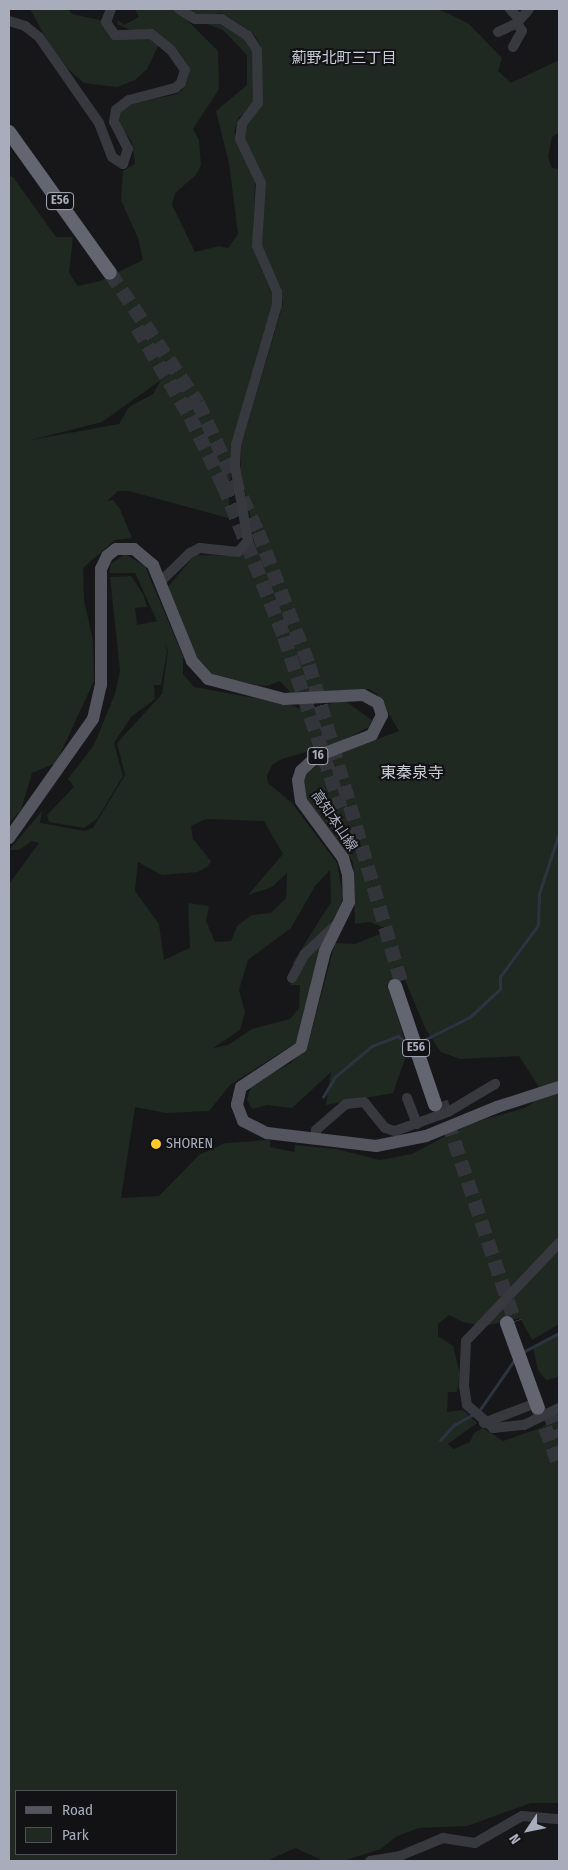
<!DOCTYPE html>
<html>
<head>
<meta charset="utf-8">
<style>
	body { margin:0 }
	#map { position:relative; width:568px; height:1870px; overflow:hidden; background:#17171a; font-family:"Fira Sans Condensed","Noto Sans JP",sans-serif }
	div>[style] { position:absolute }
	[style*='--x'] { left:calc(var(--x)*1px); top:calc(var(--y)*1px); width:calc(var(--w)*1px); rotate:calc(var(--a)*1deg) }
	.green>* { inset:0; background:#1f2821 }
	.stream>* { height:2.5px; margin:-1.25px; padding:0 1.25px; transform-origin:1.25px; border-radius:1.25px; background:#2c353f }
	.highway-tunnel>* { height:14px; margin-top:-7px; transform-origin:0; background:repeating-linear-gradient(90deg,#34353a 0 14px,transparent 0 21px) }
	.minor>* { height:10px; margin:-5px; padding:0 5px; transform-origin:5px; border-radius:5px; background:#38383f }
	.major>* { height:12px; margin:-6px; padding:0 6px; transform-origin:6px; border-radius:6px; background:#54555e }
	.highway>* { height:14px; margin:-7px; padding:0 7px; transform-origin:7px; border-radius:7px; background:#636670 }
	.dots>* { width:14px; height:14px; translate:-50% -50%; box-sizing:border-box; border:2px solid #121215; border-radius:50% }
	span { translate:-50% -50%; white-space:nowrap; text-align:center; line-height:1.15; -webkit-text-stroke:4px #121215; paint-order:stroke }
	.shield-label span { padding:1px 4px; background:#121215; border:1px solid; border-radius:4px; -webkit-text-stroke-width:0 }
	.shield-label { font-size:12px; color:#a8acbb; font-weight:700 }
	.street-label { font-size:14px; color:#a8acbb }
	.poi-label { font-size:14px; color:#a8acbb }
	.left { translate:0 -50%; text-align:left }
	.neighbourhood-label { font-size:15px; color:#caccd6 }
	.quarter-label { font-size:16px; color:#caccd6 }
	.frame { position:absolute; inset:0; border:10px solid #a8acbb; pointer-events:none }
	.legend { position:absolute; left:15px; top:1790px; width:162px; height:65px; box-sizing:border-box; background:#121215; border:1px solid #4e5057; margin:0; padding:6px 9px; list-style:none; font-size:15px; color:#a8acbb }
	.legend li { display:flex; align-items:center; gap:10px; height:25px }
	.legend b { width:25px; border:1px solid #4e5057 }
	.north { position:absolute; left:503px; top:1805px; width:50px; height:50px; -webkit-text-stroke:4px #121215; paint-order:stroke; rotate:236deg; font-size:14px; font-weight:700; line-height:20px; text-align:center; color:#a8acbb }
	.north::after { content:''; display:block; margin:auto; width:18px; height:22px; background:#a8acbb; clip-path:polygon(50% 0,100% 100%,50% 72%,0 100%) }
</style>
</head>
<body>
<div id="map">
	<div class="green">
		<div style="clip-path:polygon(30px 9px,68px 9px,72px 14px,100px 20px,116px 39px,147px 36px,159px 44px,147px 69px,135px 80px,117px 87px,84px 83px,59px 61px)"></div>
		<div style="clip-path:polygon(evenodd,135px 9px,176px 9px,218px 51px,219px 89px,193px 129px,199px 140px,201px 165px,196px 175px,175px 193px,172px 205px,195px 252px,219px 246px,228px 248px,238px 234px,229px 163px,216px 111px,247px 85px,247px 55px,223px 30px,204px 23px,222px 24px,244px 38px,254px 52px,255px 98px,249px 111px,239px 117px,234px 132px,255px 177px,253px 249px,272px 294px,273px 315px,233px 439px,228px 518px,129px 491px,118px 491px,107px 501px,113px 500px,120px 509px,132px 538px,115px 540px,83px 568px,84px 600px,93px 641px,94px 681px,56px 763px,32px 773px,21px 810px,9px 823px,9px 176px,13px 177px,56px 237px,73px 237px,69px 273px,78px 286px,100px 281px,143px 260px,138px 238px,121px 200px,123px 171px,135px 164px,132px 142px,120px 125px,120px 112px,131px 104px,177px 94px,186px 86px,190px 70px,179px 52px,156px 32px,130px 30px,117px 24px,118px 20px,124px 25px,139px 17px,135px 9px,161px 380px,153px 394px,129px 407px,119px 424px,31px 440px,102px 422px,161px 380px)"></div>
		<div style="clip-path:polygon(evenodd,186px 9px,438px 9px,468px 23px,502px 58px,498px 71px,511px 83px,559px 60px,559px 133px,552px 137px,548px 157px,552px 168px,559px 169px,559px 1324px,532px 1340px,520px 1318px,484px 1326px,463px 1322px,449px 1315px,438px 1324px,438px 1336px,453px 1346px,460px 1374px,457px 1392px,448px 1392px,447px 1412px,463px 1410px,477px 1423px,448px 1444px,453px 1449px,470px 1442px,474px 1433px,483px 1428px,503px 1441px,543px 1427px,559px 1414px,559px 1803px,531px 1803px,467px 1826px,419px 1828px,397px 1836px,381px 1849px,343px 1861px,324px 1861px,295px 1848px,267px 1861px,9px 1861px,9px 884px,39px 843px,32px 841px,19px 850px,9px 850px,42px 811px,40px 823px,85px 831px,93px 828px,125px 775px,117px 743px,162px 694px,168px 651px,165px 643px,167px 652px,161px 685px,154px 685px,155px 699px,131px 717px,114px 743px,123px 776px,97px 819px,84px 828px,49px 822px,47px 815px,74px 787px,68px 779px,94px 745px,115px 694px,120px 671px,110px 577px,131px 576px,143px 594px,147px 607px,135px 608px,137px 625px,157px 621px,135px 573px,109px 573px,111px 564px,125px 554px,145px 566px,183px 656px,183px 674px,194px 687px,288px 704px,304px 710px,344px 700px,372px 720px,369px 727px,338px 743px,282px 759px,272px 765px,267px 776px,268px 783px,292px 803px,337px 863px,343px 896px,338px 914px,296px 965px,292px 964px,331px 902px,330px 870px,315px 886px,291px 928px,248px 960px,239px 990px,245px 1012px,240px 1030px,213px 1048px,228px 1045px,252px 1029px,290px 1019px,299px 1008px,300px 985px,290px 985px,304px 959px,331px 929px,297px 1042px,230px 1085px,209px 1111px,166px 1113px,135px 1107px,121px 1198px,159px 1196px,199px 1155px,225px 1143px,270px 1140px,270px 1147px,294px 1152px,295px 1145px,336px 1149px,380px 1160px,412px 1154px,468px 1124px,525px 1108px,544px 1095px,519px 1056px,460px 1059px,441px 1052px,426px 1030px,405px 980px,387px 985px,404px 1037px,405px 1059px,393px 1093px,326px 1105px,331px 1072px,292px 1108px,267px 1105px,252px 1109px,247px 1100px,251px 1085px,291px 1063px,307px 1047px,335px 943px,355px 944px,390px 930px,370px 922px,355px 924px,353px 862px,303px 794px,304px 777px,324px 759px,399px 731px,377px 694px,369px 689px,291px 693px,280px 681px,267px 686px,251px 684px,220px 678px,207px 671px,196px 656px,168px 587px,195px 555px,241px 556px,255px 540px,241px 473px,241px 445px,283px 304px,280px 286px,263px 257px,260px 235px,264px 180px,245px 138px,246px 128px,262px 100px,261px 46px,253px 33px,222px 13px,198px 16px,186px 9px,206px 819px,264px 821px,283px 854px,248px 895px,272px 887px,287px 873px,286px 898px,271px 913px,252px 915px,237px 926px,231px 941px,215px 942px,206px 921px,209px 906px,188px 903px,190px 948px,164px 960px,159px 924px,135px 891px,138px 862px,162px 875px,198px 872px,208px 866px,211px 861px,193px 839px,191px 826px,206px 819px,186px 9px,16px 1791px,176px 1791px,176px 1854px,16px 1854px,16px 1791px)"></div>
		<div style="clip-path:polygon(559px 1334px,559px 1377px,546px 1380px,538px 1370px,533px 1347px)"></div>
	</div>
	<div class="stream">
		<div style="--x:418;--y:1043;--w:58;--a:-26.6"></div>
		<div style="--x:470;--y:1017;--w:41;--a:-43"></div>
		<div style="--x:500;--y:989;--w:12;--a:-90"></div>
		<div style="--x:500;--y:977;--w:64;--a:-53.8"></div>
		<div style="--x:538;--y:925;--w:31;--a:-88"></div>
		<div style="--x:539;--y:894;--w:64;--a:-71.8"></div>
		<div style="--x:323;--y:1097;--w:23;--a:-59"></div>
		<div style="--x:335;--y:1077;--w:48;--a:-40"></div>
		<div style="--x:372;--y:1046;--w:28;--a:-21"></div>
		<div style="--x:398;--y:1036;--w:13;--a:39"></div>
		<div style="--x:523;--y:1352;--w:41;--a:-27.8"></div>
		<div style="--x:479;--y:1411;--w:63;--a:-55.3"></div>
		<div style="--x:440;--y:1440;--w:21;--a:-47"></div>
		<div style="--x:454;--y:1425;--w:23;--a:-29"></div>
	</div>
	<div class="highway-tunnel">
		<div style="--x:110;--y:273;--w:157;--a:55.9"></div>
		<div style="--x:198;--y:403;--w:142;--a:65.1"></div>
		<div style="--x:258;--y:532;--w:142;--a:69"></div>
		<div style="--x:309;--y:665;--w:333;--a:73.8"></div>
		<div style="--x:137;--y:328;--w:104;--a:59.2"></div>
		<div style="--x:190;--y:417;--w:76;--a:64.1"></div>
		<div style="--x:223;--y:485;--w:164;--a:68.1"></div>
		<div style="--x:284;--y:637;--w:180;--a:71.6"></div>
		<div style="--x:441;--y:1102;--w:232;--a:71.4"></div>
		<div style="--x:538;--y:1408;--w:62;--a:70.1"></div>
		<div style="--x:548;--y:1410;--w:29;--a:68"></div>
	</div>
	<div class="minor">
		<div style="--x:510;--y:9;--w:13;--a:48"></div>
		<div style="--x:9;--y:21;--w:17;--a:17"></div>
		<div style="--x:25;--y:26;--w:18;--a:38"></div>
		<div style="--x:39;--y:37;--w:105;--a:55.1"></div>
		<div style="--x:99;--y:123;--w:36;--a:69"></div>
		<div style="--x:112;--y:157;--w:13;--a:32"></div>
		<div style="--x:123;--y:164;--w:16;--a:-72"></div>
		<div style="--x:128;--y:149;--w:30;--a:-117"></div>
		<div style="--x:114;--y:122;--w:12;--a:-81"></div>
		<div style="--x:116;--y:110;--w:16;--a:-38"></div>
		<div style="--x:129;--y:100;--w:48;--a:-14.6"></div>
		<div style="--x:175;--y:88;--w:8;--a:-40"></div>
		<div style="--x:181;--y:83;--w:14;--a:-73"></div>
		<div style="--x:185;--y:70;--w:24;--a:-125"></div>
		<div style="--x:171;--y:50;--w:26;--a:-141"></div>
		<div style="--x:151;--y:34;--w:36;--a:178"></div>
		<div style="--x:115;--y:35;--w:16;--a:-125"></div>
		<div style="--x:106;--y:22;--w:14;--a:-69"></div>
		<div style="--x:498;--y:32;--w:21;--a:-25"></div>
		<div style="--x:513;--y:47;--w:18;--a:-61"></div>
		<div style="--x:522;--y:31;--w:9;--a:-122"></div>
		<div style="--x:517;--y:23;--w:18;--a:-49"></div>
		<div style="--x:160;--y:582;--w:42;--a:-44"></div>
		<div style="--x:190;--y:553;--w:11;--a:-27"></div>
		<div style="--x:200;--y:548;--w:38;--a:6"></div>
		<div style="--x:238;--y:552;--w:15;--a:-48"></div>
		<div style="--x:248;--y:541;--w:76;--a:-99.8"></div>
		<div style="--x:235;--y:466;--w:21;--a:-87"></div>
		<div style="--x:236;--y:445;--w:146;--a:-73.7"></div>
		<div style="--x:277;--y:305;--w:13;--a:-90"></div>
		<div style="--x:277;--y:292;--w:50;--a:-113.5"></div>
		<div style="--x:257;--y:246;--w:63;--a:-86.4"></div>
		<div style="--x:261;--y:183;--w:49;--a:-115.5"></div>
		<div style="--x:240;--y:139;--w:15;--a:-82"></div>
		<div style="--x:242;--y:124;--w:26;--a:-53"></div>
		<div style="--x:258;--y:103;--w:53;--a:-91.1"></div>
		<div style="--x:257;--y:50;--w:17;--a:-123"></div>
		<div style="--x:248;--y:36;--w:31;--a:-147"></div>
		<div style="--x:222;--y:19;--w:27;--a:180"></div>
		<div style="--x:195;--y:19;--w:19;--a:-148"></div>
		<div style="--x:292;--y:978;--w:26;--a:-62"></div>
		<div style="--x:304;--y:955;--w:50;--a:-43.4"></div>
		<div style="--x:407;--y:1098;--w:28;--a:69"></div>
		<div style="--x:315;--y:1139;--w:9;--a:-84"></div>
		<div style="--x:316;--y:1130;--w:40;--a:-41"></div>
		<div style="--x:346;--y:1104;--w:18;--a:-6"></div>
		<div style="--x:364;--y:1102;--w:33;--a:51"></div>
		<div style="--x:385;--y:1128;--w:10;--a:17"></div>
		<div style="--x:395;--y:1131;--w:56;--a:-19.7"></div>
		<div style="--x:448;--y:1112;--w:55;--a:-30.8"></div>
		<div style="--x:559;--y:1243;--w:135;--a:133.5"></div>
		<div style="--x:466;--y:1341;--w:45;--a:92.5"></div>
		<div style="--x:464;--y:1386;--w:19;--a:81"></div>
		<div style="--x:467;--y:1405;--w:35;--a:41"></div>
		<div style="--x:493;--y:1428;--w:31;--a:-6"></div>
		<div style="--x:524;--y:1425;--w:39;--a:-26"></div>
		<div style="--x:484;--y:1423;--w:47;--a:-21.1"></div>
		<div style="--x:370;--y:1861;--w:30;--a:-9"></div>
		<div style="--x:400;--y:1856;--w:47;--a:-22.7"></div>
		<div style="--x:443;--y:1838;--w:32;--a:9"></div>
		<div style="--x:475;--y:1843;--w:54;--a:-29.9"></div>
		<div style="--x:522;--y:1816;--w:37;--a:5"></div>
	</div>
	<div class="major">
		<div style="--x:9;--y:838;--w:146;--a:-54.8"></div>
		<div style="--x:93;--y:719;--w:35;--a:-77"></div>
		<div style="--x:101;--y:685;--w:116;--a:-90"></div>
		<div style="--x:101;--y:569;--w:14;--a:-65"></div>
		<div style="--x:107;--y:556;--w:11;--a:-38"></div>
		<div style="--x:116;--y:549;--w:18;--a:0"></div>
		<div style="--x:134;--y:549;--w:25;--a:40"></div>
		<div style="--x:153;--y:565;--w:104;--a:67.9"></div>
		<div style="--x:192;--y:661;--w:24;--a:48"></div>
		<div style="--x:208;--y:679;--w:79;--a:14.7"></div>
		<div style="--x:284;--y:699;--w:79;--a:-2.9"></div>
		<div style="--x:363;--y:695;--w:17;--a:28"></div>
		<div style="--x:378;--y:703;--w:13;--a:72"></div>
		<div style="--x:382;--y:715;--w:22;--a:117"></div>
		<div style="--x:372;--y:735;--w:59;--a:159.1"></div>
		<div style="--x:317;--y:756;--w:22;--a:137"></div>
		<div style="--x:301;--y:771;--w:9;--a:108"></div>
		<div style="--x:298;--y:780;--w:21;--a:82"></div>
		<div style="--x:301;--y:801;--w:71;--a:53.6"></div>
		<div style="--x:343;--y:858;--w:17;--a:73"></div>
		<div style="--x:348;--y:874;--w:28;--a:88"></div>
		<div style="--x:349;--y:902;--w:55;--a:116.1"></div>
		<div style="--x:325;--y:951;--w:99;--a:104"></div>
		<div style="--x:301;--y:1047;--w:72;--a:146.3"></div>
		<div style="--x:241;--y:1087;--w:18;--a:103"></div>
		<div style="--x:237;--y:1105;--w:17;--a:69"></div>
		<div style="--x:243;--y:1121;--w:27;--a:27"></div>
		<div style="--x:267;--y:1133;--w:110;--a:6.8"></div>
		<div style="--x:376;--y:1146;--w:51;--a:-11.3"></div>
		<div style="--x:426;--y:1136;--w:77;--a:-22.2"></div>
		<div style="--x:497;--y:1107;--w:65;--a:-17.9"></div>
	</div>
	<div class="highway">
		<div style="--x:9;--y:132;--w:173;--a:54.4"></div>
		<div style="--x:395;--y:986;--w:125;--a:71.3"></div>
		<div style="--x:507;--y:1323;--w:90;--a:70"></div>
	</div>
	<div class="dots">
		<div style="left:156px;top:1144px;background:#ffca2a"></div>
	</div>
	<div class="shield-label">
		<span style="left:60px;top:201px">E56</span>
		<span style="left:318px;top:756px">16</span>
		<span style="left:416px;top:1048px">E56</span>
	</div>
	<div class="street-label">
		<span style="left:334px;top:821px;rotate:56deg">高知本山線</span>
	</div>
	<div class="poi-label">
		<span class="left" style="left:166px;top:1144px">SHOREN</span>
	</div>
	<div class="neighbourhood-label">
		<span style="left:344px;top:59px">薊野北町三丁目</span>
	</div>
	<div class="quarter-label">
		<span style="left:412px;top:773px">東秦泉寺</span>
	</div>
	<div class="frame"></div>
	<ul class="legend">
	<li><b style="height:6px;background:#54555e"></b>Road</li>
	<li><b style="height:14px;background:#1f2821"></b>Park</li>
	</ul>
	<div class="north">N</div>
</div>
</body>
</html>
